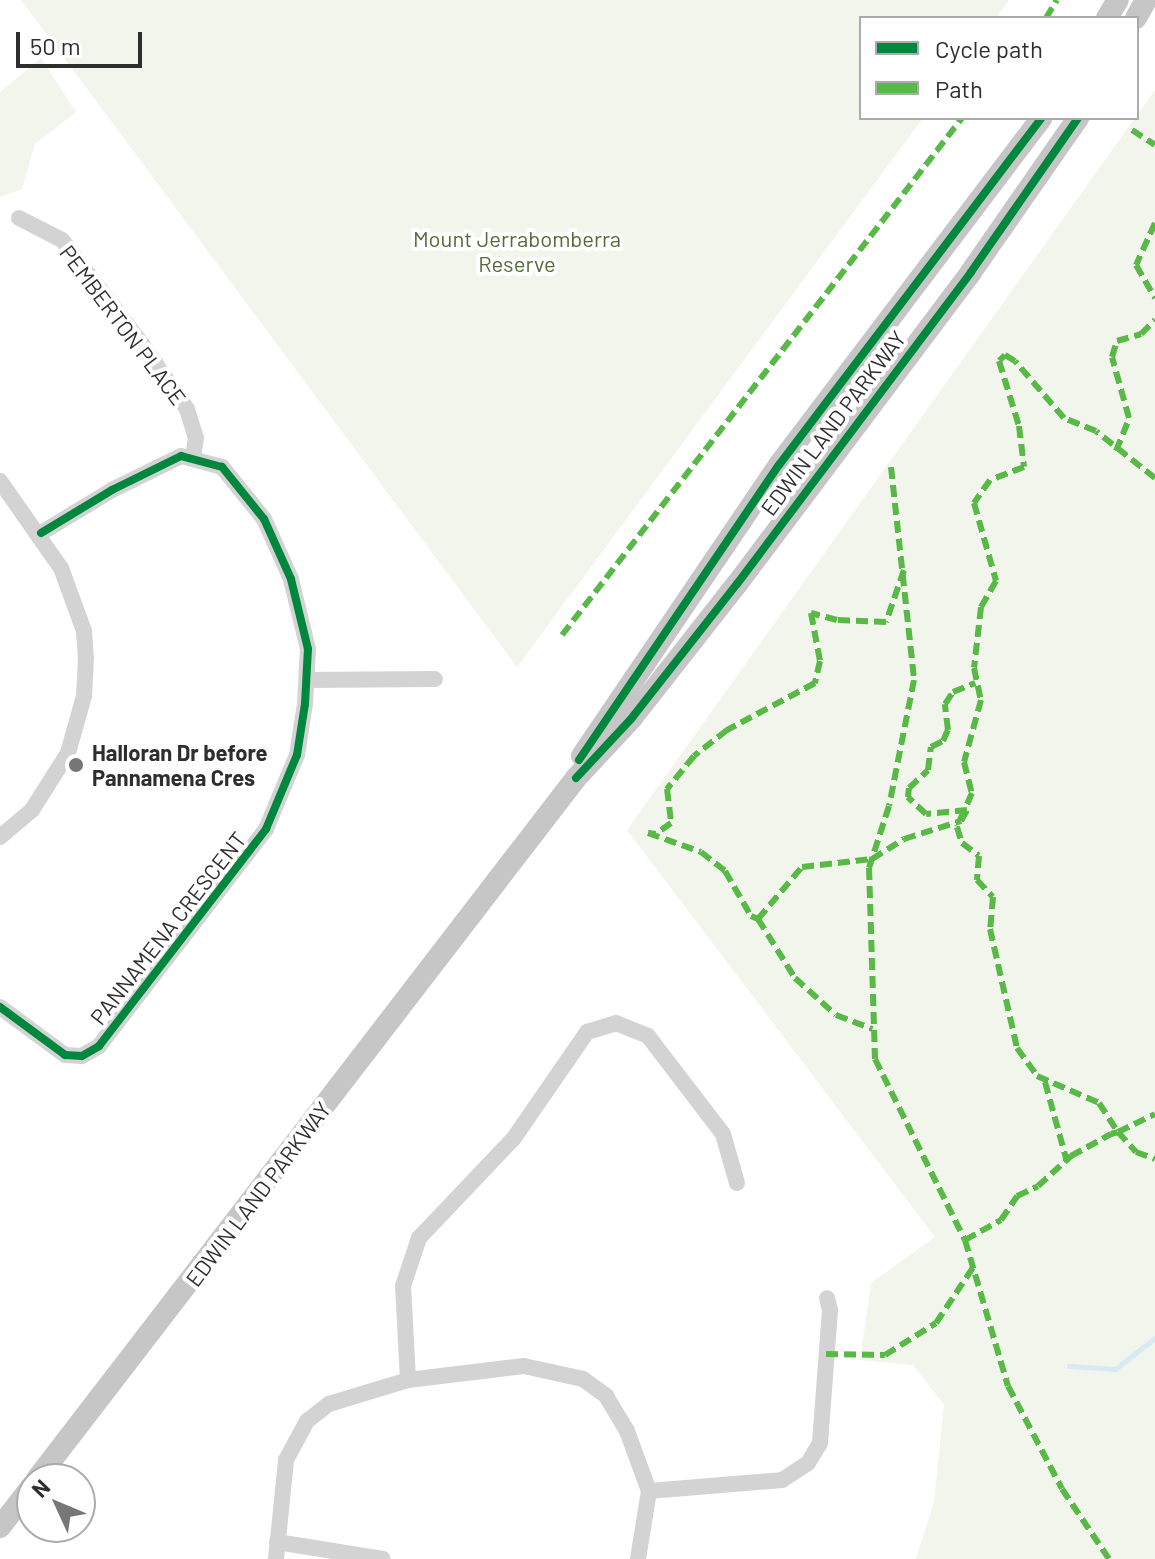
<!DOCTYPE html>
<html>
<head>
<meta charset="utf-8">
<style>
	body { margin:0 }
	#map { position:relative; width:1155px; height:1559px; overflow:hidden; background:#fff; font-family:Barlow,sans-serif }
	div>[style] { position:absolute }
	[style*='--x'] { left:calc(var(--x)*1px); top:calc(var(--y)*1px); width:calc(var(--w)*1px); rotate:calc(var(--a)*1deg) }
	.green>* { inset:0; background:#f1f5eb }
	.stream>* { height:5px; margin:-2.5px; padding:0 2.5px; transform-origin:2.5px; border-radius:2.5px; background:#d7e9f2 }
	.minor>* { height:16px; margin:-8px; padding:0 8px; transform-origin:8px; border-radius:8px; background:#d3d3d3 }
	.major>* { height:22px; margin:-11px; padding:0 11px; transform-origin:11px; border-radius:11px; background:#c6c6c6 }
	.quiet>* { height:6px; margin-top:-3px; transform-origin:0; background:repeating-linear-gradient(90deg,#58b947 0 12px,transparent 0 18px) }
	.cycleway>* { height:8px; margin:-4px; padding:0 4px; transform-origin:4px; border-radius:4px; background:#00873e }
	.dots>* { width:22px; height:22px; translate:-50% -50%; box-sizing:border-box; border:4px solid #fff; border-radius:50% }
	span { translate:-50% -50%; white-space:nowrap; text-align:center; line-height:1.15; -webkit-text-stroke:8px #fff; paint-order:stroke }
	.park-label { font-size:22px; color:#546b3a }
	.street-label { font-size:22px; color:#2e2e2e }
	.poi-label { font-size:22px; color:#2e2e2e; font-weight:700 }
	.left { translate:0 -50%; text-align:left }
	.legend { position:absolute; left:859px; top:16px; width:280px; height:104px; box-sizing:border-box; background:#fff; border:2px solid #ababab; margin:0; padding:10px 14px; list-style:none; font-size:24px; color:#2e2e2e }
	.legend li { display:flex; align-items:center; gap:16px; height:40px }
	.legend b { width:40px; border:2px solid #ababab }
	.north { position:absolute; left:16px; top:1463px; width:80px; height:80px; box-sizing:border-box; background:#fff; border:2px solid #ababab; border-radius:50%; rotate:314deg; font-size:22px; font-weight:700; line-height:32px; text-align:center; color:#2e2e2e }
	.north::after { content:''; display:block; margin:auto; width:28px; height:36px; background:#777; clip-path:polygon(50% 0,100% 100%,50% 72%,0 100%) }
	.scale { position:absolute; left:16px; top:32px; width:126px; height:36px; box-sizing:border-box; border:4px solid #2e2e2e; border-top:0; padding-left:10px; font-size:24px; line-height:28px; white-space:nowrap; color:#2e2e2e; -webkit-text-stroke:6px #fff; paint-order:stroke }
</style>
</head>
<body>
<div id="map">
	<div class="green">
		<div style="clip-path:polygon(21px 0,1009px 0,996px 18px,861px 18px,861px 118px,923px 118px,517px 667px)"></div>
		<div style="clip-path:polygon(41px 58px,76px 112px,35px 144px,22px 189px,0 197px,0 92px)"></div>
		<div style="clip-path:polygon(1155px 90px,1155px 1559px,916px 1559px,934px 1502px,944px 1405px,913px 1365px,860px 1360px,871px 1283px,935px 1237px,627px 830px)"></div>
	</div>
	<div class="stream">
		<div style="--x:1069;--y:1366;--w:46;--a:3.7"></div>
		<div style="--x:1115;--y:1369;--w:51;--a:-37.8"></div>
	</div>
	<div class="minor">
		<div style="--x:19;--y:218;--w:48;--a:27.1"></div>
		<div style="--x:62;--y:240;--w:131;--a:52.4"></div>
		<div style="--x:142;--y:344;--w:79;--a:55.3"></div>
		<div style="--x:187;--y:409;--w:30;--a:73"></div>
		<div style="--x:196;--y:438;--w:18;--a:99"></div>
		<div style="--x:0;--y:481;--w:106;--a:55"></div>
		<div style="--x:61;--y:568;--w:67;--a:69.9"></div>
		<div style="--x:84;--y:631;--w:27;--a:86"></div>
		<div style="--x:86;--y:658;--w:38;--a:93"></div>
		<div style="--x:84;--y:696;--w:59;--a:105.7"></div>
		<div style="--x:68;--y:753;--w:67;--a:122.3"></div>
		<div style="--x:32;--y:810;--w:42;--a:139.8"></div>
		<div style="--x:307;--y:680;--w:128;--a:-0.4"></div>
		<div style="--x:0;--y:1007;--w:81;--a:36.4"></div>
		<div style="--x:65;--y:1055;--w:17;--a:3"></div>
		<div style="--x:82;--y:1056;--w:20;--a:-30"></div>
		<div style="--x:99;--y:1046;--w:274;--a:-52.4"></div>
		<div style="--x:266;--y:829;--w:80;--a:-67.3"></div>
		<div style="--x:297;--y:755;--w:52;--a:-81.1"></div>
		<div style="--x:305;--y:704;--w:55;--a:-86.9"></div>
		<div style="--x:308;--y:649;--w:72;--a:-103.7"></div>
		<div style="--x:291;--y:579;--w:66;--a:-114.2"></div>
		<div style="--x:264;--y:519;--w:67;--a:-128.9"></div>
		<div style="--x:222;--y:467;--w:42;--a:-165"></div>
		<div style="--x:181;--y:456;--w:77;--a:153.8"></div>
		<div style="--x:112;--y:490;--w:83;--a:148.8"></div>
		<div style="--x:408;--y:1380;--w:94;--a:-93"></div>
		<div style="--x:403;--y:1286;--w:51;--a:-71.6"></div>
		<div style="--x:419;--y:1238;--w:138;--a:-46.5"></div>
		<div style="--x:514;--y:1138;--w:129;--a:-55.4"></div>
		<div style="--x:587;--y:1032;--w:30;--a:-17"></div>
		<div style="--x:616;--y:1023;--w:35;--a:22"></div>
		<div style="--x:648;--y:1036;--w:123;--a:52.6"></div>
		<div style="--x:723;--y:1134;--w:51;--a:74.1"></div>
		<div style="--x:649;--y:1491;--w:133;--a:-4.7"></div>
		<div style="--x:782;--y:1480;--w:31;--a:-33"></div>
		<div style="--x:808;--y:1463;--w:23;--a:-59"></div>
		<div style="--x:820;--y:1443;--w:133;--a:-85.7"></div>
		<div style="--x:830;--y:1310;--w:12;--a:-104"></div>
		<div style="--x:277;--y:1542;--w:107;--a:9.1"></div>
		<div style="--x:276;--y:1559;--w:100;--a:-84.2"></div>
		<div style="--x:286;--y:1460;--w:44;--a:-61.7"></div>
		<div style="--x:307;--y:1421;--w:28;--a:-38"></div>
		<div style="--x:329;--y:1404;--w:83;--a:-16.9"></div>
		<div style="--x:408;--y:1380;--w:117;--a:-6.9"></div>
		<div style="--x:524;--y:1366;--w:60;--a:12.4"></div>
		<div style="--x:583;--y:1379;--w:29;--a:36"></div>
		<div style="--x:606;--y:1396;--w:41;--a:59"></div>
		<div style="--x:627;--y:1431;--w:64;--a:69.9"></div>
		<div style="--x:649;--y:1491;--w:69;--a:99.2"></div>
	</div>
	<div class="major">
		<div style="--x:1107;--y:18;--w:21;--a:-59"></div>
		<div style="--x:1136;--y:18;--w:21;--a:-61"></div>
		<div style="--x:582;--y:756;--w:351;--a:-55.9"></div>
		<div style="--x:779;--y:465;--w:435;--a:-52.9"></div>
		<div style="--x:37;--y:1479;--w:884;--a:-52.44"></div>
		<div style="--x:576;--y:778;--w:81;--a:-47"></div>
		<div style="--x:631;--y:719;--w:172;--a:-51.9"></div>
		<div style="--x:737;--y:584;--w:390;--a:-53.1"></div>
		<div style="--x:971;--y:272;--w:188;--a:-55.2"></div>
		<div style="--x:0;--y:1527;--w:52;--a:-52"></div>
	</div>
	<div class="quiet">
		<div style="--x:1046;--y:18;--w:21;--a:-59"></div>
		<div style="--x:1132;--y:130;--w:27;--a:33"></div>
		<div style="--x:1155;--y:223;--w:46;--a:114.3"></div>
		<div style="--x:1136;--y:265;--w:38;--a:60"></div>
		<div style="--x:1116;--y:451;--w:35;--a:-68"></div>
		<div style="--x:1129;--y:418;--w:63;--a:-105.6"></div>
		<div style="--x:1112;--y:357;--w:17;--a:-73"></div>
		<div style="--x:1117;--y:341;--w:25;--a:-16"></div>
		<div style="--x:1141;--y:334;--w:20;--a:-45"></div>
		<div style="--x:891;--y:467;--w:214;--a:83.8"></div>
		<div style="--x:914;--y:680;--w:128;--a:101.2"></div>
		<div style="--x:889;--y:806;--w:65;--a:107.9"></div>
		<div style="--x:869;--y:868;--w:191;--a:88.2"></div>
		<div style="--x:875;--y:1059;--w:202;--a:63.6"></div>
		<div style="--x:965;--y:1240;--w:152;--a:73.6"></div>
		<div style="--x:1008;--y:1386;--w:116;--a:62.3"></div>
		<div style="--x:1062;--y:1489;--w:84;--a:56.1"></div>
		<div style="--x:1155;--y:478;--w:75;--a:-141.5"></div>
		<div style="--x:1096;--y:431;--w:35;--a:-158"></div>
		<div style="--x:1064;--y:418;--w:75;--a:-130.7"></div>
		<div style="--x:1015;--y:361;--w:12;--a:-149"></div>
		<div style="--x:1005;--y:355;--w:8;--a:135"></div>
		<div style="--x:999;--y:361;--w:68;--a:72.9"></div>
		<div style="--x:1019;--y:426;--w:41;--a:83"></div>
		<div style="--x:1024;--y:467;--w:36;--a:159"></div>
		<div style="--x:990;--y:480;--w:28;--a:125"></div>
		<div style="--x:974;--y:503;--w:81;--a:74.2"></div>
		<div style="--x:996;--y:581;--w:30;--a:120"></div>
		<div style="--x:981;--y:607;--w:61;--a:96.5"></div>
		<div style="--x:974;--y:668;--w:33;--a:78"></div>
		<div style="--x:981;--y:700;--w:64;--a:105.3"></div>
		<div style="--x:964;--y:762;--w:32;--a:76"></div>
		<div style="--x:972;--y:793;--w:37;--a:114"></div>
		<div style="--x:957;--y:827;--w:17;--a:73"></div>
		<div style="--x:962;--y:843;--w:21;--a:37"></div>
		<div style="--x:979;--y:856;--w:24;--a:95"></div>
		<div style="--x:977;--y:880;--w:23;--a:47"></div>
		<div style="--x:993;--y:897;--w:32;--a:95"></div>
		<div style="--x:990;--y:929;--w:122;--a:77.2"></div>
		<div style="--x:1017;--y:1048;--w:34;--a:54"></div>
		<div style="--x:1037;--y:1076;--w:68;--a:23.5"></div>
		<div style="--x:1099;--y:1103;--w:35;--a:57"></div>
		<div style="--x:1118;--y:1132;--w:41;--a:-25.9"></div>
		<div style="--x:904;--y:570;--w:55;--a:109.1"></div>
		<div style="--x:886;--y:622;--w:49;--a:-177.7"></div>
		<div style="--x:837;--y:620;--w:27;--a:-165"></div>
		<div style="--x:811;--y:613;--w:49;--a:79.4"></div>
		<div style="--x:820;--y:661;--w:23;--a:103"></div>
		<div style="--x:815;--y:683;--w:100;--a:151.9"></div>
		<div style="--x:727;--y:730;--w:42;--a:141.8"></div>
		<div style="--x:694;--y:756;--w:43;--a:129.3"></div>
		<div style="--x:667;--y:789;--w:34;--a:83"></div>
		<div style="--x:671;--y:823;--w:19;--a:144"></div>
		<div style="--x:656;--y:834;--w:8;--a:-173"></div>
		<div style="--x:648;--y:833;--w:56;--a:19.7"></div>
		<div style="--x:701;--y:852;--w:31;--a:38"></div>
		<div style="--x:725;--y:871;--w:52;--a:60"></div>
		<div style="--x:751;--y:916;--w:8;--a:23"></div>
		<div style="--x:758;--y:919;--w:68;--a:-49.8"></div>
		<div style="--x:802;--y:867;--w:70;--a:-6.5"></div>
		<div style="--x:872;--y:859;--w:38;--a:-32"></div>
		<div style="--x:904;--y:839;--w:60;--a:-17.5"></div>
		<div style="--x:961;--y:821;--w:13;--a:-61"></div>
		<div style="--x:967;--y:810;--w:41;--a:174.4"></div>
		<div style="--x:926;--y:814;--w:25;--a:-137"></div>
		<div style="--x:908;--y:797;--w:9;--a:-84"></div>
		<div style="--x:909;--y:788;--w:26;--a:-43"></div>
		<div style="--x:928;--y:770;--w:23;--a:-83"></div>
		<div style="--x:931;--y:747;--w:13;--a:-27"></div>
		<div style="--x:943;--y:741;--w:12;--a:-66"></div>
		<div style="--x:948;--y:730;--w:26;--a:-97"></div>
		<div style="--x:945;--y:704;--w:14;--a:-56"></div>
		<div style="--x:953;--y:692;--w:24;--a:-22"></div>
		<div style="--x:562;--y:635;--w:654;--a:-52.27"></div>
		<div style="--x:758;--y:919;--w:70;--a:57.9"></div>
		<div style="--x:795;--y:978;--w:55;--a:42.1"></div>
		<div style="--x:836;--y:1015;--w:39;--a:21"></div>
		<div style="--x:1045;--y:1082;--w:83;--a:74.6"></div>
		<div style="--x:965;--y:1240;--w:41;--a:-29.1"></div>
		<div style="--x:1001;--y:1220;--w:29;--a:-56"></div>
		<div style="--x:1017;--y:1196;--w:23;--a:-25"></div>
		<div style="--x:1038;--y:1186;--w:45;--a:-42.3"></div>
		<div style="--x:1071;--y:1156;--w:46;--a:-28.8"></div>
		<div style="--x:1111;--y:1134;--w:7;--a:-16"></div>
		<div style="--x:1118;--y:1132;--w:27;--a:48"></div>
		<div style="--x:1136;--y:1152;--w:20;--a:20"></div>
		<div style="--x:826;--y:1354;--w:59;--a:1"></div>
		<div style="--x:885;--y:1355;--w:60;--a:-32.1"></div>
		<div style="--x:936;--y:1323;--w:69;--a:-56.3"></div>
	</div>
	<div class="cycleway">
		<div style="--x:579;--y:760;--w:356;--a:-55.9"></div>
		<div style="--x:779;--y:465;--w:435;--a:-52.9"></div>
		<div style="--x:576;--y:778;--w:81;--a:-47"></div>
		<div style="--x:631;--y:719;--w:172;--a:-51.9"></div>
		<div style="--x:737;--y:584;--w:390;--a:-53.1"></div>
		<div style="--x:971;--y:272;--w:188;--a:-55.2"></div>
		<div style="--x:0;--y:1007;--w:81;--a:36.4"></div>
		<div style="--x:65;--y:1055;--w:17;--a:3"></div>
		<div style="--x:82;--y:1056;--w:20;--a:-30"></div>
		<div style="--x:99;--y:1046;--w:274;--a:-52.4"></div>
		<div style="--x:266;--y:829;--w:80;--a:-67.3"></div>
		<div style="--x:297;--y:755;--w:52;--a:-81.1"></div>
		<div style="--x:305;--y:704;--w:55;--a:-86.9"></div>
		<div style="--x:308;--y:649;--w:72;--a:-103.7"></div>
		<div style="--x:291;--y:579;--w:66;--a:-114.2"></div>
		<div style="--x:264;--y:519;--w:67;--a:-128.9"></div>
		<div style="--x:222;--y:467;--w:42;--a:-165"></div>
		<div style="--x:181;--y:456;--w:77;--a:153.8"></div>
		<div style="--x:112;--y:490;--w:83;--a:148.8"></div>
	</div>
	<div class="dots">
		<div style="left:76px;top:765px;background:#777"></div>
	</div>
	<div class="park-label">
		<span style="left:517px;top:251px">Mount Jerrabomberra<br>Reserve</span>
	</div>
	<div class="street-label">
		<span style="left:123px;top:325px;rotate:53deg">PEMBERTON PLACE</span>
		<span style="left:833px;top:423px;rotate:-53deg">EDWIN LAND PARKWAY</span>
		<span style="left:168px;top:928px;rotate:-52deg">PANNAMENA CRESCENT</span>
		<span style="left:258px;top:1194px;rotate:-53deg">EDWIN LAND PARKWAY</span>
	</div>
	<div class="poi-label">
		<span class="left" style="left:92px;top:765px">Halloran Dr before<br>Pannamena Cres</span>
	</div>
	<ul class="legend">
	<li><b style="height:10px;background:#00873e"></b>Cycle path</li>
	<li><b style="height:10px;background:#58b947"></b>Path</li>
	</ul>
	<div class="north">N</div>
	<div class="scale">50 m</div>
</div>
</body>
</html>
